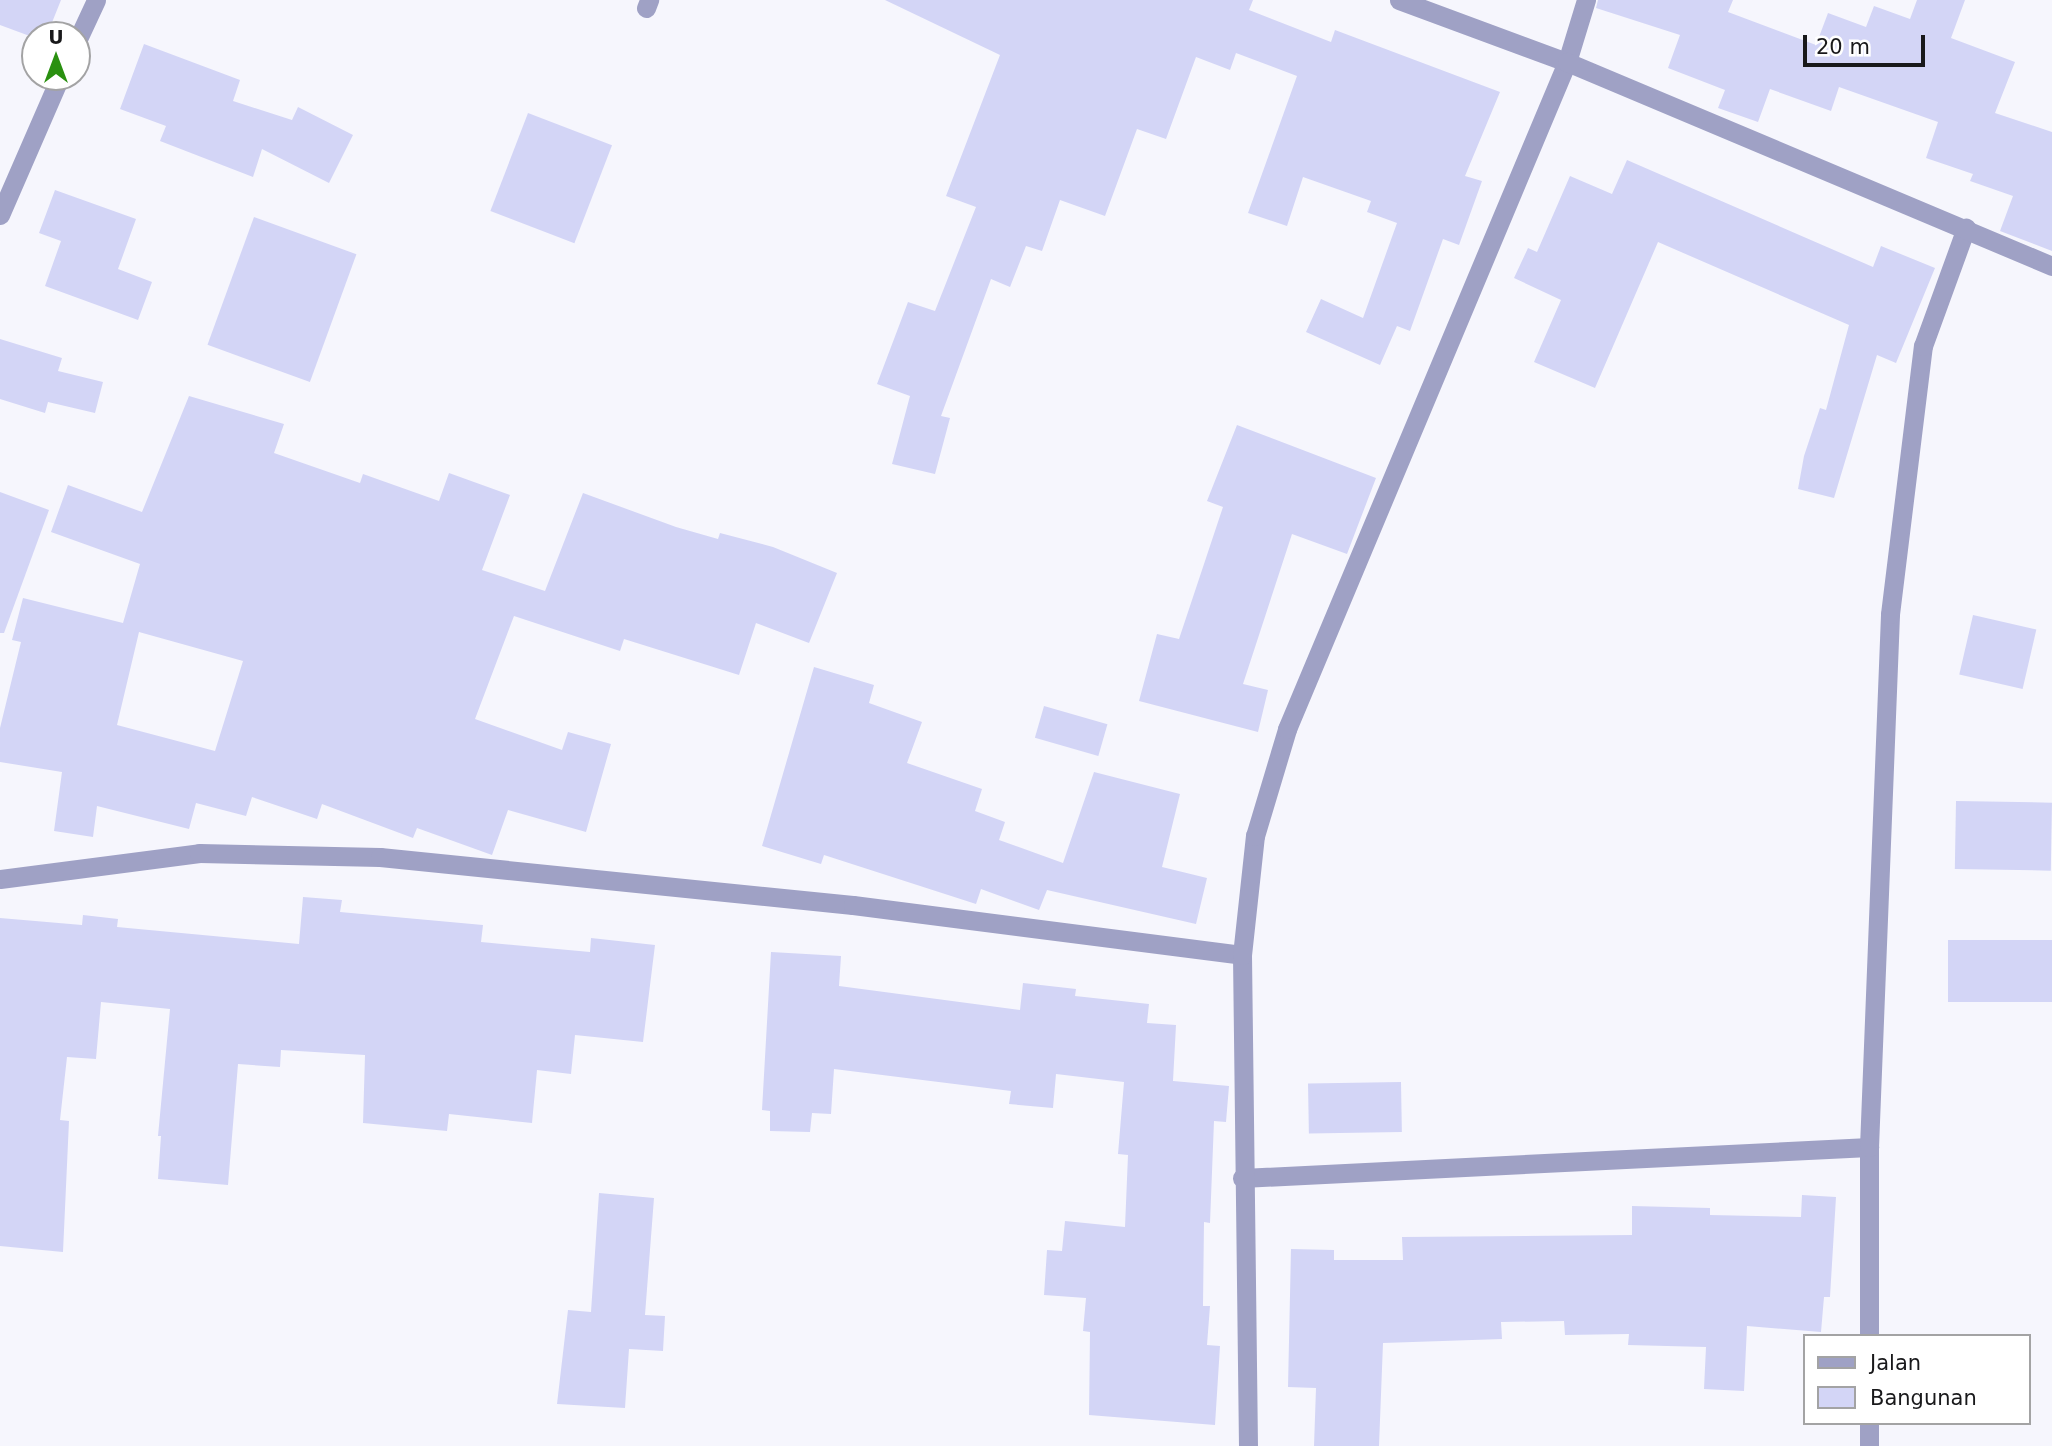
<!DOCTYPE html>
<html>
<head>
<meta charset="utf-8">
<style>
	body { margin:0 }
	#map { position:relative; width:2052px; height:1446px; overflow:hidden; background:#f6f6fd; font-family:"DejaVu Sans",sans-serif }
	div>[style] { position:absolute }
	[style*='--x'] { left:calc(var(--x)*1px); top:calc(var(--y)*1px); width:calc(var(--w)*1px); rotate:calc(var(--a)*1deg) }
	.building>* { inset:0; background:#d3d5f6; transform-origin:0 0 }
	.minor>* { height:19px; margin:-9.5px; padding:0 9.5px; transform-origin:9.5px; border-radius:9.5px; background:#9fa1c5 }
	.tertiary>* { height:19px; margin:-9.5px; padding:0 9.5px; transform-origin:9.5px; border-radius:9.5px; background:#9fa1c5 }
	span { translate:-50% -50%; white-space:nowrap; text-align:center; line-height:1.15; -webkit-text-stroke:5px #fff; paint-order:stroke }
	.legend { position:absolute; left:1803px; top:1334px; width:228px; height:91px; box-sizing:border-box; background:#fff; border:2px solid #a3a3a4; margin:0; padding:9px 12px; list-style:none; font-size:21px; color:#19191b }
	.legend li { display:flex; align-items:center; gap:14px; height:35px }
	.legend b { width:35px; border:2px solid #a3a3a4 }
	.north { position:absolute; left:21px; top:21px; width:70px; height:70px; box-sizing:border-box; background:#fff; border:2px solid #a3a3a4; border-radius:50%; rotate:0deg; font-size:19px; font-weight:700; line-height:28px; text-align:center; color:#19191b }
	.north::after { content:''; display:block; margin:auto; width:24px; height:32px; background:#2a9010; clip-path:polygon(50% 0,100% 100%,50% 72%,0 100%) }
	.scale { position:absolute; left:1803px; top:35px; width:122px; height:32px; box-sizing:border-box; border:4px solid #19191b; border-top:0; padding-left:9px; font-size:21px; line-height:24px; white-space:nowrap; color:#19191b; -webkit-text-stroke:5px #fff; paint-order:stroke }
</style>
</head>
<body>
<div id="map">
	<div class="building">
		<div style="clip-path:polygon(0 0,61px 0,47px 35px,27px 35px,0 25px)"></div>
		<div style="clip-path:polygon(885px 0,1253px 0,1249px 10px,1331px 42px,1335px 30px,1500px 92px,1465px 176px,1482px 181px,1459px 245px,1443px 239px,1410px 331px,1397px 326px,1380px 365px,1306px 332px,1321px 299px,1363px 318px,1397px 223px,1367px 212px,1371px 201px,1303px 177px,1287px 226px,1248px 213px,1297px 76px,1236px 53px,1230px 70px,1196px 57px,1166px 139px,1137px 129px,1105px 216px,1060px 200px,1042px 251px,1026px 246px,1010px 287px,991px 279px,941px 416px,950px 418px,935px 474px,892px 464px,910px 396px,877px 384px,908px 302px,935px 311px,976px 207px,946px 196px,1000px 55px)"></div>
		<div style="clip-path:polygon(1598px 0,1733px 0,1728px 12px,1816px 45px,1828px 13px,1866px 27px,1874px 6px,1910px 19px,1917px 0,1965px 0,1951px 38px,2015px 62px,1995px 113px,2052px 132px,2052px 251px,2000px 231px,2013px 196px,1970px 181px,1973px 174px,1926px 158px,1938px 122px,1839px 87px,1831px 111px,1770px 89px,1758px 122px,1718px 108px,1725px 90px,1668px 68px,1680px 35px,1596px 8px)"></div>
		<div style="clip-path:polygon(144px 44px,240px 80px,233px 101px,292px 120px,298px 107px,353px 135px,329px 183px,262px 149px,253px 177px,160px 141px,166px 126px,120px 109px)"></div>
		<div style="left:528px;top:113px;width:90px;height:105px;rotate:21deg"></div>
		<div style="clip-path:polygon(1627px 160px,1873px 267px,1881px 246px,1935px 268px,1896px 363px,1877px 355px,1834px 498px,1798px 489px,1804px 456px,1820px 408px,1826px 410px,1849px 325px,1658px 242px,1595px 388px,1534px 362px,1561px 300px,1514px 278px,1528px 248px,1537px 252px,1570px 176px,1612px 194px)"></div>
		<div style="clip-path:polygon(55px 190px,136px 219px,118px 269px,152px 282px,138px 320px,45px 286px,61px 241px,39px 233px)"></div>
		<div style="left:254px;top:217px;width:109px;height:136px;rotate:20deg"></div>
		<div style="clip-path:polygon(0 339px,62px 358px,58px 371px,103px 382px,95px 413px,48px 402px,45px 413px,0 399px)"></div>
		<div style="clip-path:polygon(evenodd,189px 396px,284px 424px,274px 453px,360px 483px,363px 474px,439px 501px,449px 473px,510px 495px,482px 570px,545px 591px,583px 493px,676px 527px,718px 539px,720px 533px,773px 547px,837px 573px,809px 643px,756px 623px,739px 675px,624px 639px,620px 651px,514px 616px,475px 719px,562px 750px,568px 732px,611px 744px,586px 832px,508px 810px,492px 855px,417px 828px,413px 838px,322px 804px,317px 819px,252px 797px,246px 816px,196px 803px,189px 829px,97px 806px,93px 837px,54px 831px,62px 772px,0 762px,0 728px,21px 642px,12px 640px,23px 598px,123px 623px,140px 564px,51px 532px,68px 485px,142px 512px,189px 396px,139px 632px,243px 661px,215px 751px,117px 725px,139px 632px)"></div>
		<div style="clip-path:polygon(1237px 425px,1376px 478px,1347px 554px,1292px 534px,1243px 684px,1268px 690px,1258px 732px,1139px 701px,1157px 634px,1179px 639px,1223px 507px,1207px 501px)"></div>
		<div style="clip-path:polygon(0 492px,49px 510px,4px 633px,0 633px)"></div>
		<div style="left:1973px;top:615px;width:65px;height:61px;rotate:13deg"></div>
		<div style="clip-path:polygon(814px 667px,874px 685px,869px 703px,922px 722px,907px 763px,982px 789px,975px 811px,1005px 822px,999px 840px,1063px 863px,1094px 772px,1180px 794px,1162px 867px,1207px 878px,1196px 924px,1047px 890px,1039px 910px,981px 889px,976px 904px,824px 855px,821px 864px,762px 846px)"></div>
		<div style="left:1044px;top:706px;width:66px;height:33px;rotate:16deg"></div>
		<div style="left:1956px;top:801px;width:96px;height:68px;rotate:1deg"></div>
		<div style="clip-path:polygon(303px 897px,342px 900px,340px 912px,483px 925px,481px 942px,590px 952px,591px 938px,655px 945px,643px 1042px,575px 1035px,571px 1074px,537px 1070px,532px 1123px,449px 1114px,447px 1131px,363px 1123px,365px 1055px,281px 1050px,280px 1067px,238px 1064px,228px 1185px,158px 1179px,161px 1136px,158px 1136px,170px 1009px,101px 1002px,96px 1059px,67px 1057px,60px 1120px,69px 1121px,63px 1252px,0 1246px,0 918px,82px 925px,83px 915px,118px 919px,117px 927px,299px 944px)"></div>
		<div style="left:2052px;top:940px;width:62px;height:104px;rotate:90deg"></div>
		<div style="clip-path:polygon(771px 952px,841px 956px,839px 986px,1020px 1010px,1023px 983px,1076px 989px,1075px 996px,1149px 1004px,1147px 1023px,1176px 1025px,1173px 1081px,1229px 1086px,1226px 1122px,1214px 1121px,1210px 1223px,1204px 1222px,1203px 1306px,1210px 1306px,1207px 1345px,1220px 1346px,1215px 1425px,1089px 1415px,1090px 1332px,1083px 1331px,1086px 1298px,1044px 1295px,1047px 1250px,1062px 1251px,1065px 1221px,1125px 1227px,1128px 1155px,1118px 1154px,1124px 1082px,1056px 1074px,1053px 1108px,1009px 1104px,1011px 1091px,834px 1069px,831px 1114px,812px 1113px,810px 1132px,770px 1131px,770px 1111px,762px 1110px)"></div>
		<div style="left:1401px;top:1082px;width:50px;height:93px;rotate:89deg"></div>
		<div style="clip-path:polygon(599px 1193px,654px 1198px,645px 1315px,665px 1316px,663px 1351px,629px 1349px,625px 1408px,557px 1404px,568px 1310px,591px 1312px)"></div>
		<div style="clip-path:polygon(1802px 1195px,1836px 1197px,1830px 1297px,1824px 1297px,1821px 1332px,1747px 1326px,1744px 1391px,1704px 1389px,1706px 1347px,1628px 1345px,1629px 1334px,1565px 1335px,1564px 1321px,1501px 1322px,1502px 1339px,1383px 1343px,1379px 1446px,1314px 1446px,1316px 1388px,1288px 1387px,1291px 1249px,1334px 1250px,1334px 1260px,1403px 1260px,1402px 1237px,1632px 1235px,1632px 1206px,1710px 1208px,1710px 1215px,1801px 1217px)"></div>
	</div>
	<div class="minor">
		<div style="--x:646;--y:8;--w:9;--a:-69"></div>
		<div style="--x:77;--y:41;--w:45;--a:-65.1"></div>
		<div style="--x:0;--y:215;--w:150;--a:-66.5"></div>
		<div style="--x:0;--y:879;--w:201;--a:-7.4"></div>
		<div style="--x:199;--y:853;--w:181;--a:1.3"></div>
		<div style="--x:380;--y:857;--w:475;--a:5.8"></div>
		<div style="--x:853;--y:905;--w:392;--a:7.3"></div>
		<div style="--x:1242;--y:1178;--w:628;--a:-2.83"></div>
		<div style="--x:1869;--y:1336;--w:189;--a:-90"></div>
		<div style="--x:1869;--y:1147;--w:533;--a:-87.74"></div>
		<div style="--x:1890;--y:614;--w:270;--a:-83"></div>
		<div style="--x:1923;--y:346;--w:126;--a:-70"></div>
		<div style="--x:1869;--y:1423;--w:23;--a:90"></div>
		<div style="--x:1248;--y:1446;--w:491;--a:-90.7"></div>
		<div style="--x:1242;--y:955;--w:120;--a:-83.8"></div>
		<div style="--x:1255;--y:836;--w:112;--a:-73.3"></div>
		<div style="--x:1287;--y:729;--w:723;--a:-67.23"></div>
		<div style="--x:1567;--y:62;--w:65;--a:-73"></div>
	</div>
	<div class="tertiary">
		<div style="--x:1399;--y:0;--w:179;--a:20.3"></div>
		<div style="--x:1567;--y:62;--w:526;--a:22.81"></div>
	</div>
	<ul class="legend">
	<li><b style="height:9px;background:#9fa1c5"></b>Jalan</li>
	<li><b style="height:19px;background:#d3d5f6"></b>Bangunan</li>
	</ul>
	<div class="north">U</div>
	<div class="scale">20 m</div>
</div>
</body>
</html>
